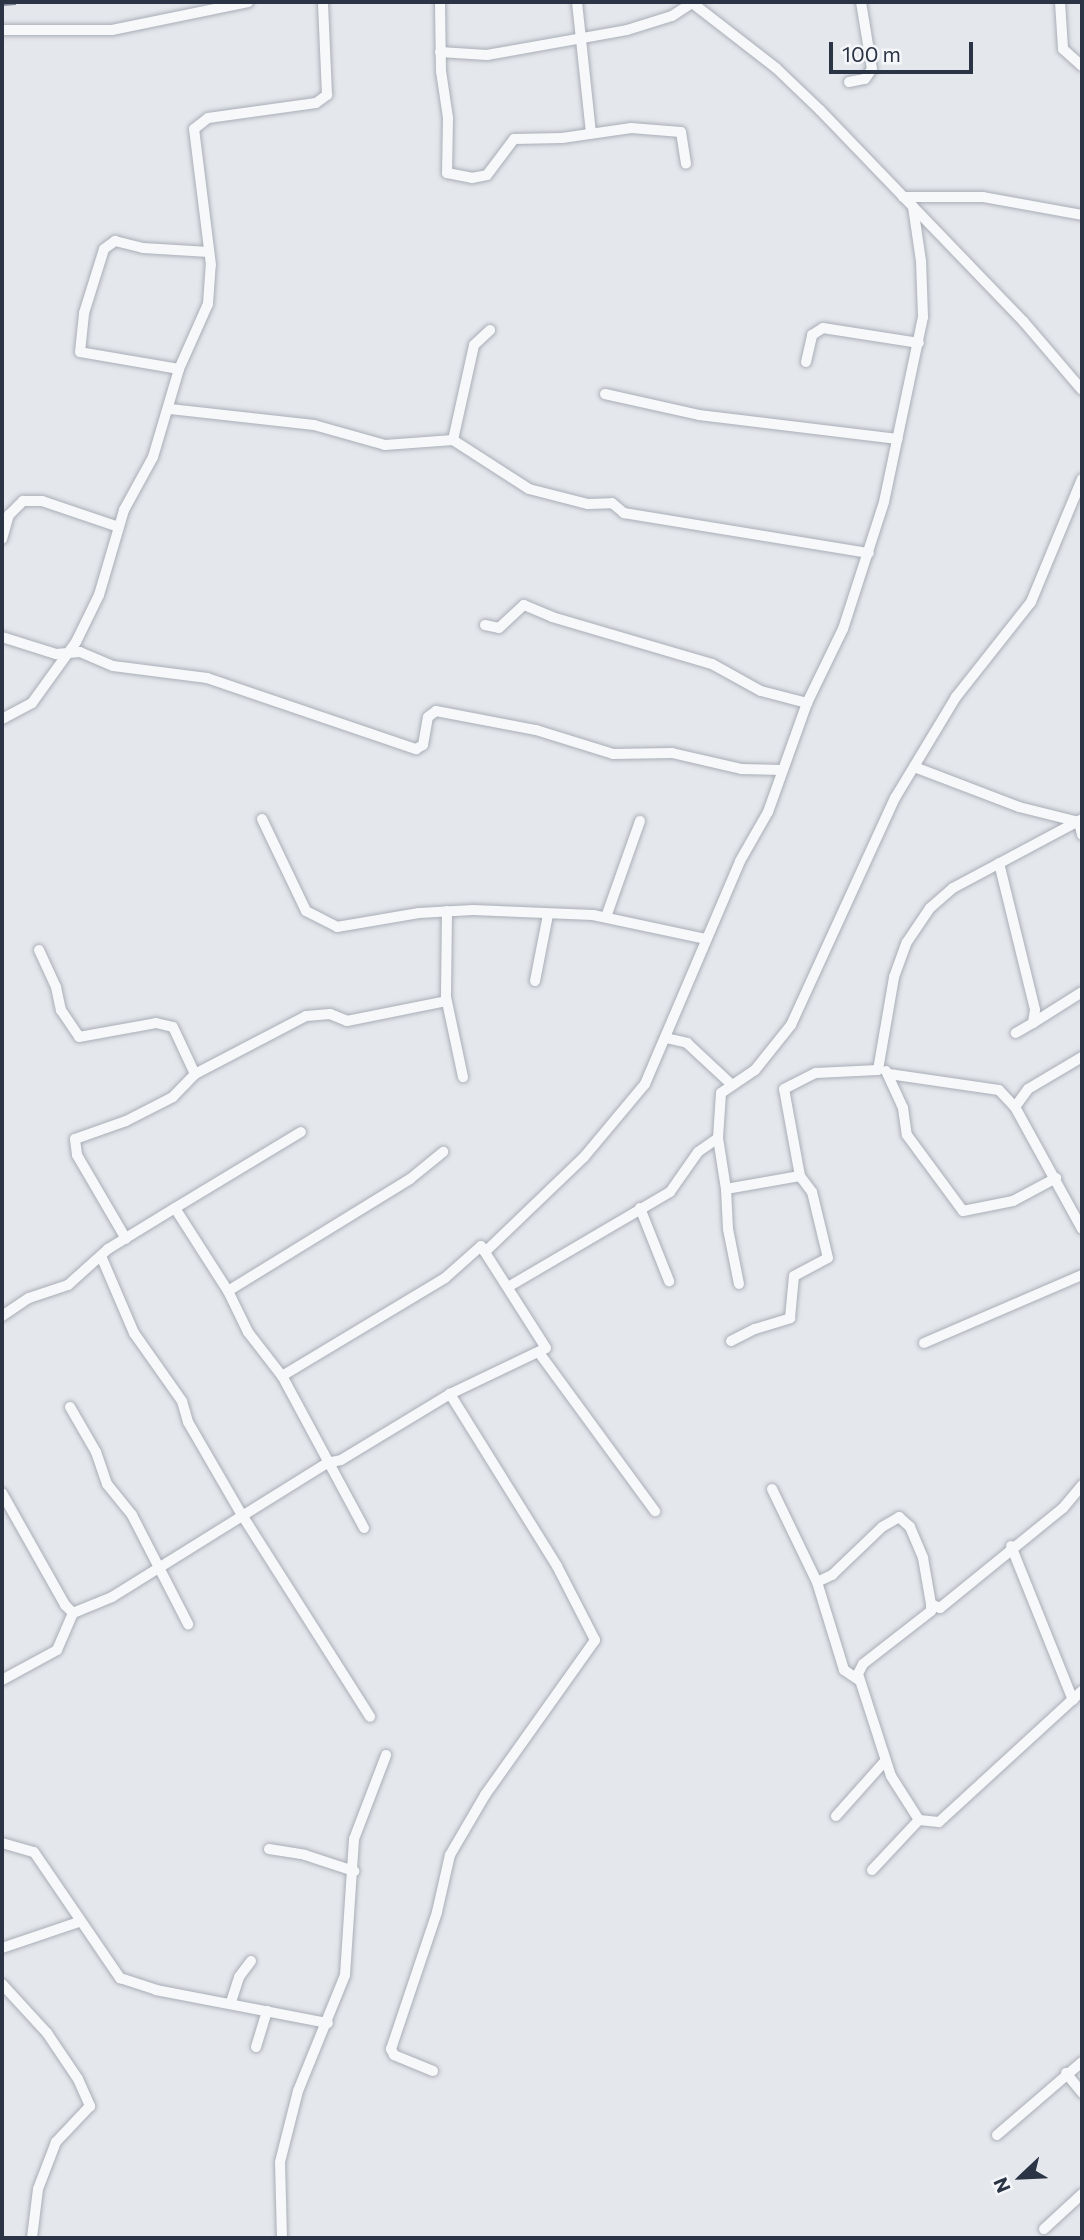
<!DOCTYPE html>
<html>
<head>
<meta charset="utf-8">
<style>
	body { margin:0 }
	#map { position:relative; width:1084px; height:2240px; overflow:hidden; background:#e4e7ec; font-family:Commissioner,sans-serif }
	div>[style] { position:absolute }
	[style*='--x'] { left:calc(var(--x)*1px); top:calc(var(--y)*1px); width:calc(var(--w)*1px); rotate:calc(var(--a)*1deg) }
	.roads { filter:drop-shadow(0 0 2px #a9aeb7) drop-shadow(0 0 2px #a9aeb7) }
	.street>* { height:10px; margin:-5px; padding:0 5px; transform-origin:5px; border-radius:5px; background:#f7f8fa }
	.rail>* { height:5px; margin-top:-2.5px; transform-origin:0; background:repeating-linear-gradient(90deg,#f4f6f9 0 8px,#7d8696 0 16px); box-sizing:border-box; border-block:2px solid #7d8696 }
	span { translate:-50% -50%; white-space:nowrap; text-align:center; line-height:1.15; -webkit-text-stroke:5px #f4f6f9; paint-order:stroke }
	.frame { position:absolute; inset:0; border:4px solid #2b3445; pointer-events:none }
	.north { position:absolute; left:986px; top:2142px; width:70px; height:70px; -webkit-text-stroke:5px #f4f6f9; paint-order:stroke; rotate:247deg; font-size:19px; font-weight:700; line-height:28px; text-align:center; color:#2b3445 }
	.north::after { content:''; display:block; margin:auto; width:24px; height:32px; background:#2b3445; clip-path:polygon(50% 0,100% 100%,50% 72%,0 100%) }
	.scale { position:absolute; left:829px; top:42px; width:144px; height:32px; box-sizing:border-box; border:4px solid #2b3445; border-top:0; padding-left:9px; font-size:21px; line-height:24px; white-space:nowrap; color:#2b3445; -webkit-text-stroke:5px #f4f6f9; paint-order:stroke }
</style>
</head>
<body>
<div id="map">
	<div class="roads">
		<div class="street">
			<div style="--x:440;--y:2;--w:69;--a:89.2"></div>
			<div style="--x:441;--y:71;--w:48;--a:81.5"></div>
			<div style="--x:448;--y:118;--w:55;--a:91"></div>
			<div style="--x:447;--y:173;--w:25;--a:11"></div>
			<div style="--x:472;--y:178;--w:15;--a:-11"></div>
			<div style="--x:487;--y:175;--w:45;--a:-53.1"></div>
			<div style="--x:514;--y:139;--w:48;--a:-1.2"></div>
			<div style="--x:562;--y:138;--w:70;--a:-8.2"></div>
			<div style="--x:631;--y:128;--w:50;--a:4.6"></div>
			<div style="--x:681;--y:132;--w:32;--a:81"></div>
			<div style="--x:577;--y:2;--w:132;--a:83.9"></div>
			<div style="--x:691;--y:2;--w:108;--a:37.8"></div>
			<div style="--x:776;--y:68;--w:61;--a:43.7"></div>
			<div style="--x:820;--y:110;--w:294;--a:46.1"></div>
			<div style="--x:1024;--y:322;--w:89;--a:49.5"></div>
			<div style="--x:1060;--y:2;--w:47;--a:86.3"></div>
			<div style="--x:1063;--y:49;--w:25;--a:42"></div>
			<div style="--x:2;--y:30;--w:110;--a:0"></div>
			<div style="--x:112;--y:30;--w:139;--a:-11.6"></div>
			<div style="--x:440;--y:52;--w:47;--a:3.7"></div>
			<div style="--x:487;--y:55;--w:142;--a:-10.1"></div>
			<div style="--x:627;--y:30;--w:47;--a:-17.3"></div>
			<div style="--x:672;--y:16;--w:24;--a:-33"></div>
			<div style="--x:849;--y:82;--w:16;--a:-11"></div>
			<div style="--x:865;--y:79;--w:12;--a:-55"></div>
			<div style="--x:872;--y:69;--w:68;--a:-99.3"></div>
			<div style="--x:903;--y:197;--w:80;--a:0"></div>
			<div style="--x:983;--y:197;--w:101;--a:10.3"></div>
			<div style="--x:806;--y:362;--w:28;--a:-77"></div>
			<div style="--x:812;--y:335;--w:13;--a:-32"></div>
			<div style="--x:823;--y:328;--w:97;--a:8.9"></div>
			<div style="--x:179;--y:369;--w:100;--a:-170.3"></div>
			<div style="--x:80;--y:352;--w:39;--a:-84"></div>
			<div style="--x:84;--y:313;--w:67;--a:-72.6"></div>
			<div style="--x:104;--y:249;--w:14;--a:-36"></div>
			<div style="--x:115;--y:241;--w:29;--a:14"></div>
			<div style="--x:143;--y:248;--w:66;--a:3.5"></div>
			<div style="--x:605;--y:394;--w:96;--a:12.6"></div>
			<div style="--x:699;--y:415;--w:200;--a:6.9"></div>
			<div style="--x:170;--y:409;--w:145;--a:6.3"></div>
			<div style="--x:314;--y:425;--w:74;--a:15.7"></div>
			<div style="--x:385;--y:445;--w:68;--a:-4.2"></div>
			<div style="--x:453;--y:440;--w:90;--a:32.8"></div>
			<div style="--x:529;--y:489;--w:61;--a:14.3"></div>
			<div style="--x:588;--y:504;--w:24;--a:-2"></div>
			<div style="--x:612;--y:503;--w:16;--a:40"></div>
			<div style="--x:624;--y:513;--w:248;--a:9.3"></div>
			<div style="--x:453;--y:440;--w:97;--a:-77.5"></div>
			<div style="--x:474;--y:345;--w:22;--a:-43"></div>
			<div style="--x:2;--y:539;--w:25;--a:-74"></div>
			<div style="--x:9;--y:515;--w:20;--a:-45"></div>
			<div style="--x:23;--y:501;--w:19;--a:0"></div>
			<div style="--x:42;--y:501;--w:81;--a:18.7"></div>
			<div style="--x:485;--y:625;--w:14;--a:12"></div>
			<div style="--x:499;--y:628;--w:34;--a:-43"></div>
			<div style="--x:524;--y:605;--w:30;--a:23"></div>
			<div style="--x:552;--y:617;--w:167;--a:16.4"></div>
			<div style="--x:712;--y:664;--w:56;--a:28.9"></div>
			<div style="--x:761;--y:691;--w:48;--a:14.6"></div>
			<div style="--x:2;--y:637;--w:57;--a:17.5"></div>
			<div style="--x:56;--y:654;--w:24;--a:-5"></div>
			<div style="--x:80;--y:652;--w:36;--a:23"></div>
			<div style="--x:113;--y:666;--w:95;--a:7.3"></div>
			<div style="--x:207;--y:678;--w:221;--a:18.8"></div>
			<div style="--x:416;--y:749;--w:8;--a:-30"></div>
			<div style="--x:423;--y:745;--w:28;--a:-80"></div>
			<div style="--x:428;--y:717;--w:10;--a:-37"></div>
			<div style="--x:436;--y:711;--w:102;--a:10.8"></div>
			<div style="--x:536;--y:730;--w:81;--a:17.3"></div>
			<div style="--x:613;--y:754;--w:59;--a:-1"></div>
			<div style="--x:672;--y:753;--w:72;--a:12.9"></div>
			<div style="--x:742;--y:769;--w:40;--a:1.4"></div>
			<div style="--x:2;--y:719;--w:34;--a:-28"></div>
			<div style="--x:32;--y:703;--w:75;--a:-54.2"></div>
			<div style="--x:76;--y:642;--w:52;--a:-63.9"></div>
			<div style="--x:99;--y:595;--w:89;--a:-73.6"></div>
			<div style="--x:124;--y:510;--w:60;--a:-61.3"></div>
			<div style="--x:153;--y:457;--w:92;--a:-73.5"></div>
			<div style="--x:179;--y:369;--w:71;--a:-66"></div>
			<div style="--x:208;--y:304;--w:39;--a:-86"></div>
			<div style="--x:211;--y:265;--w:137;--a:-97.1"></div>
			<div style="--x:194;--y:129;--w:18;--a:-38"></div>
			<div style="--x:208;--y:118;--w:109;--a:-7.9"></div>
			<div style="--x:316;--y:103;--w:14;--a:-36"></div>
			<div style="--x:327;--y:95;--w:93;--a:-92.5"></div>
			<div style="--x:917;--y:768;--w:109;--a:20.9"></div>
			<div style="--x:1019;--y:807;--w:62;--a:14"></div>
			<div style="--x:1079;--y:822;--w:13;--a:77"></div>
			<div style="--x:262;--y:819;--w:102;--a:64.4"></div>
			<div style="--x:306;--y:911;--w:35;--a:27"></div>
			<div style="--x:337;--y:927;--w:83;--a:-9.7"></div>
			<div style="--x:419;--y:913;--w:54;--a:-3.2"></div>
			<div style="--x:473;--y:910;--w:120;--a:2.4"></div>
			<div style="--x:593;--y:915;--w:116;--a:12"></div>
			<div style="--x:999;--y:863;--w:151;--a:76.2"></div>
			<div style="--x:1035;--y:1010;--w:13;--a:99"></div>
			<div style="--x:1033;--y:1023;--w:20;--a:150"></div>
			<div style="--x:447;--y:911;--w:86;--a:90.7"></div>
			<div style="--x:446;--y:997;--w:82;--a:78"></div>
			<div style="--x:606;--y:917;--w:102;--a:-70.5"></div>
			<div style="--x:39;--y:950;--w:41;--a:65.3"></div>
			<div style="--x:56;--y:987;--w:24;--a:78"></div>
			<div style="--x:61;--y:1010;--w:32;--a:56"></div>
			<div style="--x:79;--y:1037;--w:78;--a:-10.3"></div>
			<div style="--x:156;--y:1023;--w:17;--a:13"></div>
			<div style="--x:173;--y:1027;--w:52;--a:64.9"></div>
			<div style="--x:195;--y:1074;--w:32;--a:134"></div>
			<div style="--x:173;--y:1097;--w:53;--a:152.9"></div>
			<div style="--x:126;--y:1121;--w:54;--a:160.6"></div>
			<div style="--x:75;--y:1139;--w:16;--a:83"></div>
			<div style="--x:77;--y:1155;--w:97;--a:59.7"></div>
			<div style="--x:535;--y:981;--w:67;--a:-78.9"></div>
			<div style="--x:1033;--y:1023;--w:58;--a:-32.3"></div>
			<div style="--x:666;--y:1038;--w:22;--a:13"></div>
			<div style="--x:687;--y:1043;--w:60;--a:43"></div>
			<div style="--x:886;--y:1071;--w:41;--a:65.3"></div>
			<div style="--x:903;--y:1108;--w:27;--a:82"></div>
			<div style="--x:907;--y:1135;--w:94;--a:53.6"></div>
			<div style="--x:963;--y:1211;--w:51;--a:-11.3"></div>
			<div style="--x:1013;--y:1201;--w:49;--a:-28.1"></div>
			<div style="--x:195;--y:1074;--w:125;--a:-27.6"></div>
			<div style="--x:306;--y:1016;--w:24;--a:-5"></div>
			<div style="--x:330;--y:1014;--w:18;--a:22"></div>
			<div style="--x:347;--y:1021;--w:101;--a:-11.4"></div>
			<div style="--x:889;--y:1074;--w:111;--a:8.3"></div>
			<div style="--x:999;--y:1090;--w:23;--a:47"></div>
			<div style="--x:1015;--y:1107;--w:139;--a:61.2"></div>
			<div style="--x:1015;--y:1107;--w:22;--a:-54"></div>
			<div style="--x:1028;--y:1089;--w:63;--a:-30.7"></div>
			<div style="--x:718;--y:1138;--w:52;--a:81.1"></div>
			<div style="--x:726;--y:1189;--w:75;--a:-10"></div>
			<div style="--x:726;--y:1189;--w:40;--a:87.1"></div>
			<div style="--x:728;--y:1229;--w:56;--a:78.7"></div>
			<div style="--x:640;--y:1208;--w:79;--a:68.3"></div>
			<div style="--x:481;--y:1246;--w:7;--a:56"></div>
			<div style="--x:485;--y:1252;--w:137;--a:-43.8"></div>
			<div style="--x:584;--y:1157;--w:95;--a:-50.1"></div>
			<div style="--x:645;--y:1084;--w:242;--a:-66.9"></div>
			<div style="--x:740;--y:861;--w:56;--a:-60.3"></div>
			<div style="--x:768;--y:812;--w:116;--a:-70.3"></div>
			<div style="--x:807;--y:703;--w:82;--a:-64.1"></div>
			<div style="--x:843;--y:629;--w:133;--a:-72.1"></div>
			<div style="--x:884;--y:502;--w:189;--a:-78.1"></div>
			<div style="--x:923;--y:317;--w:56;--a:-92"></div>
			<div style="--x:921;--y:261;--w:55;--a:-98.4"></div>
			<div style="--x:101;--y:1256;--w:84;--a:66.8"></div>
			<div style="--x:134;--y:1333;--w:83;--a:54.8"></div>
			<div style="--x:182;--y:1401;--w:22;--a:74"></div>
			<div style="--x:188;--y:1422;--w:108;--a:59.9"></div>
			<div style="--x:242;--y:1515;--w:239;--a:57.6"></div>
			<div style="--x:508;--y:1287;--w:188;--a:-30.4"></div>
			<div style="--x:670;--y:1192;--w:49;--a:-55"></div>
			<div style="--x:698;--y:1152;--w:24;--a:-35"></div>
			<div style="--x:718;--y:1138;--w:45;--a:-86.2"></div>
			<div style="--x:721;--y:1093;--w:41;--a:-34.1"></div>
			<div style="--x:755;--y:1070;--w:58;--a:-51.3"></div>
			<div style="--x:791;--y:1025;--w:250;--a:-65.4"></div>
			<div style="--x:895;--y:798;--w:118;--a:-58.9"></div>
			<div style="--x:956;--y:697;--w:121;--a:-51.7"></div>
			<div style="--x:1031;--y:602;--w:133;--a:-67.5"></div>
			<div style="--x:228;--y:1291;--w:214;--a:-31.6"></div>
			<div style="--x:410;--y:1179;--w:43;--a:-39.3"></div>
			<div style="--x:2;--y:1316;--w:32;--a:-34"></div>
			<div style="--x:29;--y:1298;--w:41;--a:-18.4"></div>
			<div style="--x:68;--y:1285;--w:54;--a:-42"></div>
			<div style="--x:108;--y:1249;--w:79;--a:-31.5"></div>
			<div style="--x:731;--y:1341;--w:27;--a:-27"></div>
			<div style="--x:755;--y:1329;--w:37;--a:-17"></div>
			<div style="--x:790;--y:1318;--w:42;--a:-84.6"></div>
			<div style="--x:794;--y:1276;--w:38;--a:-28"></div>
			<div style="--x:828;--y:1258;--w:68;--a:-103.6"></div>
			<div style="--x:812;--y:1192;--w:20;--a:-127"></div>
			<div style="--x:800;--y:1176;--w:88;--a:-100.4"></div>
			<div style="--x:784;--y:1089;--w:36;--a:-27"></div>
			<div style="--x:816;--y:1073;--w:62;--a:-2.8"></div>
			<div style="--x:878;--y:1070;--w:94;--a:-80.2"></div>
			<div style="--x:894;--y:977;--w:37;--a:-70"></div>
			<div style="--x:907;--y:942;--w:41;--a:-55.9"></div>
			<div style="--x:930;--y:908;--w:30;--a:-41"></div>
			<div style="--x:953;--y:888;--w:146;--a:-28.1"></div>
			<div style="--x:924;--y:1343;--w:172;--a:-23.3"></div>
			<div style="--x:540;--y:1354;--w:195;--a:53.8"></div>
			<div style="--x:282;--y:1376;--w:56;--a:-127.7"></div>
			<div style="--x:248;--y:1332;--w:46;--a:-116"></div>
			<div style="--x:228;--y:1291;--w:98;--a:-122.6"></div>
			<div style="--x:175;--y:1208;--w:147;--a:-31.1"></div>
			<div style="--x:70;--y:1407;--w:52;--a:60"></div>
			<div style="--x:96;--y:1452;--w:34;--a:71"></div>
			<div style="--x:107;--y:1484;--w:40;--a:51"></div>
			<div style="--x:132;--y:1515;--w:123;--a:62.8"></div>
			<div style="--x:772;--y:1489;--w:103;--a:64.2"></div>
			<div style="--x:817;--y:1582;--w:17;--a:-25"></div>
			<div style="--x:832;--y:1575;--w:69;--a:-43.8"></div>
			<div style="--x:882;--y:1527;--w:20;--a:-30"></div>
			<div style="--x:899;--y:1517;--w:15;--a:42"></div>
			<div style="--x:910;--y:1527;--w:34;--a:67"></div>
			<div style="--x:923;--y:1558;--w:47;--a:80.1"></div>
			<div style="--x:931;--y:1604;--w:10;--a:24"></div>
			<div style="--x:940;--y:1608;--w:159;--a:-39.1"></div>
			<div style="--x:1063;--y:1508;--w:30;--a:-50"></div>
			<div style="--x:2;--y:1493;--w:129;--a:60.6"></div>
			<div style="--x:65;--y:1605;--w:11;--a:45"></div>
			<div style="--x:73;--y:1613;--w:42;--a:-22.3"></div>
			<div style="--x:112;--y:1597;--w:253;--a:-31.9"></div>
			<div style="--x:327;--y:1463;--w:14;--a:-12"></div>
			<div style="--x:341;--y:1460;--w:127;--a:-31.2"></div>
			<div style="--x:450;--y:1394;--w:106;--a:-25.6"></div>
			<div style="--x:546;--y:1348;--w:117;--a:-122.5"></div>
			<div style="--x:364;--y:1528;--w:173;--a:-118.3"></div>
			<div style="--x:282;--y:1376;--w:190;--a:-31"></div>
			<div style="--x:445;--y:1278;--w:48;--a:-41.6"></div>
			<div style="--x:1011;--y:1546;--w:166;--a:68.1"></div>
			<div style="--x:817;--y:1582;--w:92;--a:72.9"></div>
			<div style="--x:844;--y:1670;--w:18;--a:34"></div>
			<div style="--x:931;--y:1604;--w:7;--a:90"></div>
			<div style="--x:931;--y:1611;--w:86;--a:142.1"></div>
			<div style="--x:863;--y:1664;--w:11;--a:117"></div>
			<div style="--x:858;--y:1674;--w:107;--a:72.1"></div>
			<div style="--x:891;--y:1776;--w:52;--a:57.5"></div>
			<div style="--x:919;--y:1820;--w:20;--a:6"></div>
			<div style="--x:939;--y:1822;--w:194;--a:-42.5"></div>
			<div style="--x:2;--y:1680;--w:63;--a:-28.6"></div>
			<div style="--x:57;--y:1650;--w:40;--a:-66.6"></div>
			<div style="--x:836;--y:1816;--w:74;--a:-48.3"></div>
			<div style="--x:2;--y:1843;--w:33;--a:16"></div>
			<div style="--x:34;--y:1852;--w:153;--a:55.7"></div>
			<div style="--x:120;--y:1978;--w:38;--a:18"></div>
			<div style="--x:156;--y:1990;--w:175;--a:10.9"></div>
			<div style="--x:269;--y:1849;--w:36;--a:9"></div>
			<div style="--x:305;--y:1855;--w:52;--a:18.1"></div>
			<div style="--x:872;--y:1870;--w:69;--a:-46.8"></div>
			<div style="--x:2;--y:1948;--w:81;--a:-18.7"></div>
			<div style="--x:2;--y:1984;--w:67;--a:47.4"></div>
			<div style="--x:47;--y:2033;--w:55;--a:56"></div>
			<div style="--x:78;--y:2079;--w:30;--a:66"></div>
			<div style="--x:90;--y:2106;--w:50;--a:133.4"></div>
			<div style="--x:56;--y:2142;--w:50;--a:111"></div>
			<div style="--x:38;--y:2189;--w:49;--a:97"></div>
			<div style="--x:231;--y:2002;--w:26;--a:-72"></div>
			<div style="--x:239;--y:1977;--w:20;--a:-53"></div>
			<div style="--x:256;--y:2047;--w:38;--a:-73"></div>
			<div style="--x:433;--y:2071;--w:42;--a:-157.7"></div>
			<div style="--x:394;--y:2055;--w:7;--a:-117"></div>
			<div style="--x:391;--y:2049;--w:145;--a:-71.4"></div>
			<div style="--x:437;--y:1912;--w:58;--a:-77.2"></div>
			<div style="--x:450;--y:1855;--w:69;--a:-59.7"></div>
			<div style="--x:485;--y:1795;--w:190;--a:-54.6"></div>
			<div style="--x:595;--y:1640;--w:83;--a:-117.2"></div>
			<div style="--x:557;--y:1566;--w:203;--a:-121.9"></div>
			<div style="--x:1066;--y:2073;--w:26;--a:51"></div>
			<div style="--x:997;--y:2135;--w:112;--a:-40.7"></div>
			<div style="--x:1044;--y:2229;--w:52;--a:-42.6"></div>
			<div style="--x:282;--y:2238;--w:76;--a:-91.5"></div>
			<div style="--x:280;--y:2162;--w:73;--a:-75.8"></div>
			<div style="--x:298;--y:2091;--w:125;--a:-67.9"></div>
			<div style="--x:345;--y:1975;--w:136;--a:-86.2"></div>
			<div style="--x:354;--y:1839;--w:90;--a:-69.1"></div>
		</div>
	</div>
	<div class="rail">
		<div style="--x:2;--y:3;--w:14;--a:-4"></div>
	</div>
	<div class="frame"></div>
	<div class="north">N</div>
	<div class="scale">100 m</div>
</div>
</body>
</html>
